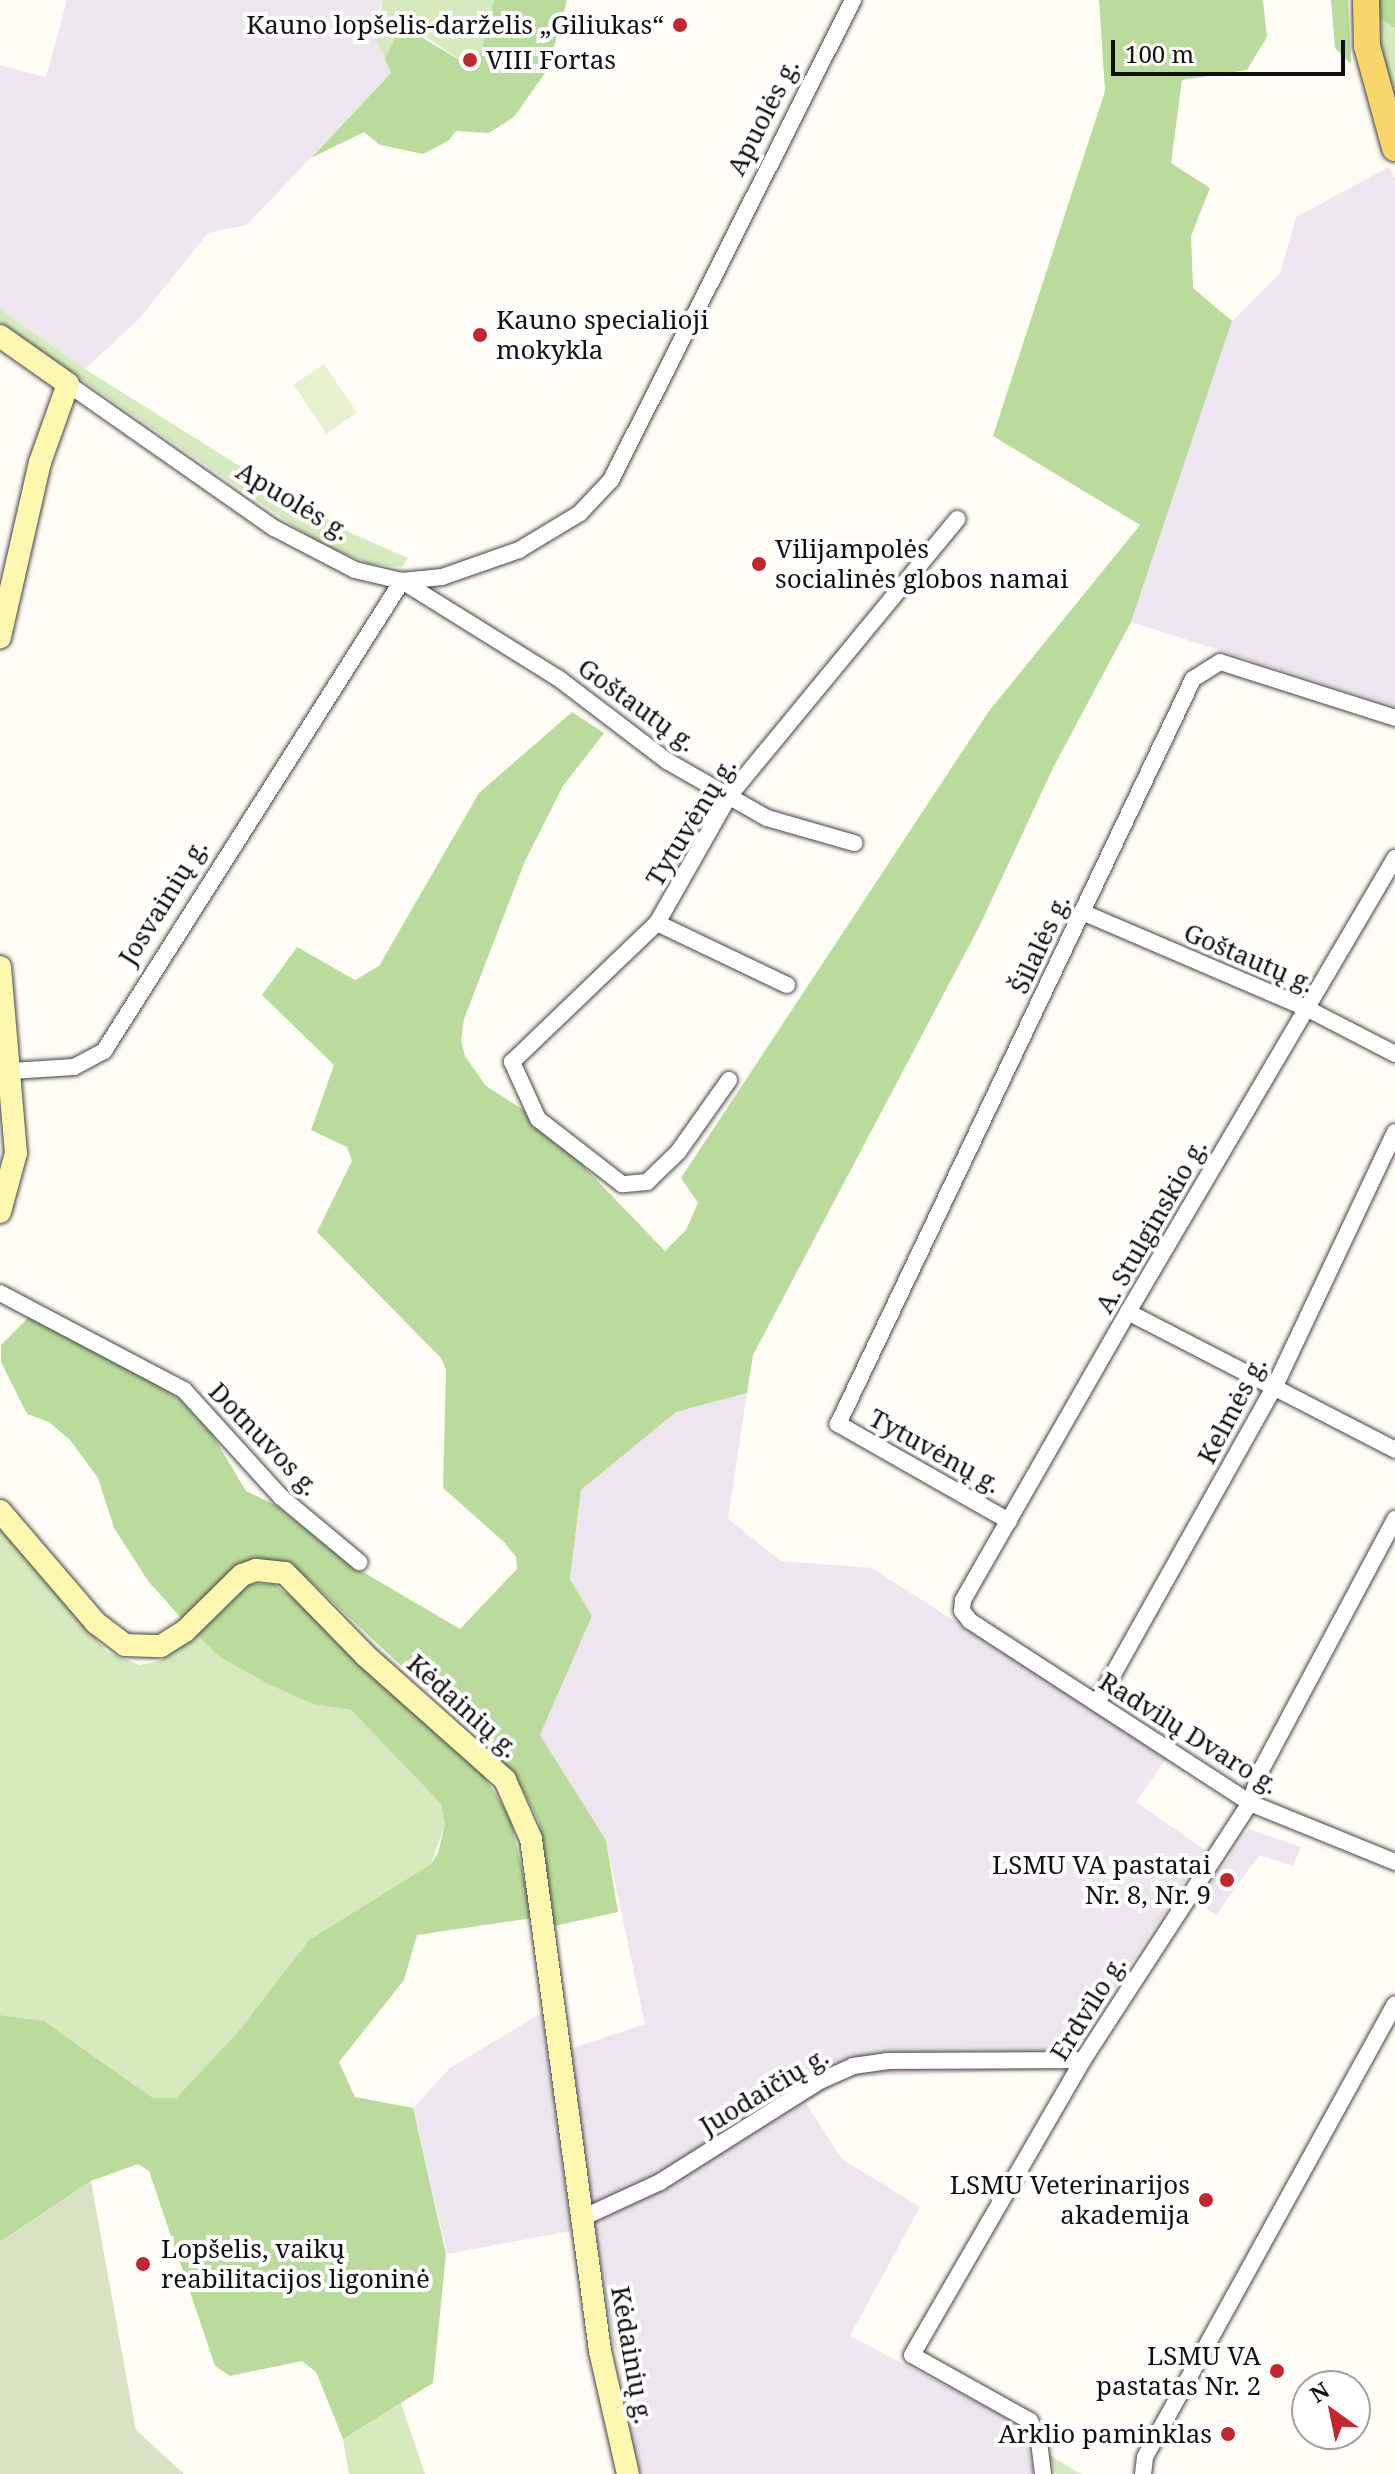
<!DOCTYPE html>
<html>
<head>
<meta charset="utf-8">
<style>
	body { margin:0 }
	#map { position:relative; width:1395px; height:2474px; overflow:hidden; background:#fffdf5; font-family:"Noto Serif",serif }
	div>[style] { position:absolute }
	[style*='--x'] { left:calc(var(--x)*1px); top:calc(var(--y)*1px); width:calc(var(--w)*1px); rotate:calc(var(--a)*1deg) }
	.industrial>* { inset:0; background:#eee6ef }
	.green>* { inset:0; background:#d5ebbd }
	.forest>* { inset:0; background:#b9dc9c }
	.cemetery>* { inset:0; background:#d9e3c4 }
	.pitch>* { inset:0; background:#e6f2cf; transform-origin:0 0 }
	.roads { filter:drop-shadow(0 0 2px #444) drop-shadow(0 0 2px #444) }
	.street>* { height:16px; margin:-8px; padding:0 8px; transform-origin:8px; border-radius:8px; background:#fff }
	.secondary>* { height:22px; margin:-11px; padding:0 11px; transform-origin:11px; border-radius:11px; background:#fff6b0 }
	.primary>* { height:26px; margin:-13px; padding:0 13px; transform-origin:13px; border-radius:13px; background:#f9d66b }
	.dots>* { width:22px; height:22px; translate:-50% -50%; box-sizing:border-box; border:4px solid #fff; border-radius:50% }
	span { translate:-50% -50%; white-space:nowrap; text-align:center; line-height:1.15; -webkit-text-stroke:8px #fff; paint-order:stroke }
	.poi-label { font-size:26px; color:#111 }
	.right { translate:-100% -50%; text-align:right }
	.left { translate:0 -50%; text-align:left }
	.street-label { font-size:26px; color:#111 }
	.north { position:absolute; left:1291px; top:2370px; width:80px; height:80px; box-sizing:border-box; background:#fff; border:2px solid #a0a0a0; border-radius:50%; rotate:327deg; font-size:22px; font-weight:700; line-height:32px; text-align:center; color:#111 }
	.north::after { content:''; display:block; margin:auto; width:28px; height:36px; background:#c4262e; clip-path:polygon(50% 0,100% 100%,50% 72%,0 100%) }
	.scale { position:absolute; left:1111px; top:40px; width:234px; height:36px; box-sizing:border-box; border:4px solid #111; border-top:0; padding-left:10px; font-size:24px; line-height:28px; white-space:nowrap; color:#111; -webkit-text-stroke:6px #fff; paint-order:stroke }
</style>
</head>
<body>
<div id="map">
	<div class="industrial">
		<div style="clip-path:polygon(67px 0,382px 0,378px 13px,391px 73px,247px 225px,208px 233px,138px 320px,85px 369px,0 309px,0 65px,46px 77px)"></div>
		<div style="clip-path:polygon(1389px 167px,1395px 179px,1395px 706px,1131px 622px,1232px 321px,1280px 273px,1296px 217px)"></div>
		<div style="clip-path:polygon(747px 1393px,728px 1519px,781px 1561px,872px 1568px,1167px 1757px,1136px 1802px,1205px 1850px,1061px 2069px,849px 2077px,806px 2103px,842px 2159px,920px 2207px,850px 2336px,1023px 2426px,1033px 2474px,641px 2474px,629px 2431px,636px 2403px,613px 2342px,567px 2050px,645px 2024px,606px 1840px,540px 1735px,592px 1616px,570px 1579px,581px 1490px,676px 1412px)"></div>
		<div style="clip-path:polygon(1249px 1829px,1301px 1847px,1293px 1866px,1259px 1855px,1216px 1915px,1198px 1903px)"></div>
		<div style="clip-path:polygon(542px 2013px,571px 2231px,447px 2254px,413px 2108px,450px 2068px)"></div>
	</div>
	<div class="green">
		<div style="clip-path:polygon(382px 0,494px 0,481px 52px,463px 62px,418px 31px,401px 26px,385px 59px,377px 41px)"></div>
		<div style="clip-path:polygon(1375px 16px,1395px 28px,1395px 101px,1381px 66px)"></div>
		<div style="clip-path:polygon(0 309px,85px 369px,257px 477px,353px 534px,408px 558px,402px 567px,370px 564px,317px 542px,0 323px)"></div>
		<div style="clip-path:polygon(0 1525px,107px 1652px,140px 1665px,160px 1661px,197px 1635px,221px 1658px,268px 1684px,312px 1704px,351px 1710px,441px 1804px,445px 1824px,431px 1864px,309px 1940px,237px 2033px,176px 2098px,153px 2098px,44px 2021px,0 2015px)"></div>
		<div style="clip-path:polygon(401px 2403px,425px 2474px,349px 2474px,343px 2439px)"></div>
		<div style="clip-path:polygon(1049px 2455px,1081px 2474px,1056px 2474px)"></div>
	</div>
	<div class="forest">
		<div style="clip-path:polygon(494px 0,567px 0,548px 69px,514px 117px,489px 133px,456px 131px,448px 141px,423px 154px,380px 145px,364px 132px,311px 158px,391px 73px,385px 59px,401px 25px,463px 62px,481px 52px)"></div>
		<div style="clip-path:polygon(1099px 0,1263px 0,1267px 37px,1247px 70px,1182px 80px,1171px 163px,1210px 188px,1191px 236px,1193px 288px,1232px 321px,1131px 622px,1053px 768px,978px 929px,753px 1355px,747px 1393px,676px 1412px,581px 1490px,570px 1579px,592px 1616px,540px 1735px,606px 1840px,618px 1912px,554px 1926px,539px 1822px,522px 1788px,484px 1743px,308px 1579px,284px 1566px,254px 1561px,182px 1619px,148px 1581px,114px 1528px,98px 1478px,70px 1440px,49px 1422px,27px 1414px,1px 1362px,1px 1345px,29px 1317px,151px 1380px,179px 1399px,212px 1434px,246px 1491px,277px 1506px,353px 1566px,460px 1629px,517px 1569px,516px 1557px,504px 1542px,443px 1488px,446px 1370px,441px 1358px,317px 1232px,352px 1161px,347px 1147px,311px 1130px,334px 1065px,262px 995px,297px 947px,355px 980px,379px 966px,479px 793px,572px 712px,604px 733px,563px 786px,525px 861px,464px 1019px,461px 1040px,465px 1056px,486px 1086px,538px 1119px,665px 1251px,686px 1230px,698px 1203px,681px 1178px,989px 711px,1140px 525px,993px 436px,1105px 91px)"></div>
		<div style="clip-path:polygon(1331px 0,1348px 0,1351px 64px,1335px 48px)"></div>
		<div style="clip-path:polygon(1376px 0,1395px 0,1395px 28px,1375px 16px)"></div>
		<div style="clip-path:polygon(249px 1584px,274px 1584px,315px 1614px,479px 1768px,510px 1817px,533px 1918px,417px 1935px,404px 1980px,339px 2062px,355px 2097px,413px 2108px,446px 2254px,433px 2383px,343px 2439px,316px 2372px,302px 2361px,230px 2376px,215px 2366px,149px 2171px,138px 2164px,91px 2181px,0 2242px,0 2015px,44px 2021px,153px 2098px,176px 2098px,237px 2033px,309px 1940px,431px 1864px,438px 1853px,445px 1824px,441px 1804px,351px 1710px,312px 1704px,268px 1684px,221px 1658px,197px 1635px)"></div>
	</div>
	<div class="cemetery">
		<div style="clip-path:polygon(91px 2181px,136px 2430px,184px 2474px,0 2474px,0 2242px)"></div>
	</div>
	<div class="pitch">
		<div style="left:324px;top:364px;width:59px;height:37px;rotate:56deg"></div>
	</div>
	<div class="roads">
		<div class="street">
			<div style="--x:68;--y:384;--w:251;--a:35"></div>
			<div style="--x:274;--y:528;--w:91;--a:27.4"></div>
			<div style="--x:355;--y:570;--w:48;--a:13.2"></div>
			<div style="--x:402;--y:581;--w:40;--a:-5.7"></div>
			<div style="--x:442;--y:577;--w:82;--a:-19.3"></div>
			<div style="--x:519;--y:550;--w:71;--a:-31.2"></div>
			<div style="--x:580;--y:513;--w:45;--a:-46.8"></div>
			<div style="--x:611;--y:480;--w:538;--a:-63.24"></div>
			<div style="--x:1395;--y:858;--w:527;--a:120.46"></div>
			<div style="--x:1128;--y:1312;--w:332;--a:119.8"></div>
			<div style="--x:963;--y:1600;--w:11;--a:95"></div>
			<div style="--x:962;--y:1611;--w:13;--a:51"></div>
			<div style="--x:970;--y:1621;--w:334;--a:33"></div>
			<div style="--x:1250;--y:1803;--w:157;--a:22.1"></div>
			<div style="--x:1082;--y:912;--w:244;--a:23.2"></div>
			<div style="--x:1306;--y:1008;--w:100;--a:27.3"></div>
			<div style="--x:657;--y:923;--w:144;--a:25.5"></div>
			<div style="--x:11;--y:1071;--w:63;--a:-3.6"></div>
			<div style="--x:74;--y:1067;--w:34;--a:-28"></div>
			<div style="--x:104;--y:1051;--w:557;--a:-57.62"></div>
			<div style="--x:402;--y:581;--w:184;--a:31.9"></div>
			<div style="--x:558;--y:678;--w:137;--a:37.3"></div>
			<div style="--x:667;--y:761;--w:115;--a:29.7"></div>
			<div style="--x:767;--y:818;--w:91;--a:16"></div>
			<div style="--x:729;--y:1080;--w:88;--a:125.3"></div>
			<div style="--x:678;--y:1152;--w:43;--a:135.9"></div>
			<div style="--x:647;--y:1182;--w:25;--a:175"></div>
			<div style="--x:622;--y:1184;--w:106;--a:-142.3"></div>
			<div style="--x:538;--y:1119;--w:63;--a:-114.5"></div>
			<div style="--x:512;--y:1062;--w:201;--a:-43.8"></div>
			<div style="--x:657;--y:923;--w:146;--a:-60.4"></div>
			<div style="--x:729;--y:796;--w:359;--a:-50.5"></div>
			<div style="--x:0;--y:1293;--w:208;--a:27.8"></div>
			<div style="--x:184;--y:1390;--w:144;--a:47.8"></div>
			<div style="--x:281;--y:1497;--w:102;--a:39.8"></div>
			<div style="--x:1128;--y:1312;--w:301;--a:27.3"></div>
			<div style="--x:1009;--y:1521;--w:197;--a:-150.4"></div>
			<div style="--x:838;--y:1424;--w:825;--a:-64.52"></div>
			<div style="--x:1193;--y:679;--w:32;--a:-32"></div>
			<div style="--x:1220;--y:662;--w:184;--a:17.7"></div>
			<div style="--x:1097;--y:1703;--w:359;--a:-60.7"></div>
			<div style="--x:1273;--y:1390;--w:285;--a:-64.7"></div>
			<div style="--x:580;--y:2219;--w:88;--a:-24.8"></div>
			<div style="--x:660;--y:2182;--w:189;--a:-32.3"></div>
			<div style="--x:820;--y:2081;--w:36;--a:-24"></div>
			<div style="--x:853;--y:2066;--w:34;--a:-8"></div>
			<div style="--x:887;--y:2061;--w:196;--a:-0.3"></div>
			<div style="--x:1043;--y:2474;--w:38;--a:-97"></div>
			<div style="--x:1038;--y:2436;--w:17;--a:-118"></div>
			<div style="--x:1030;--y:2421;--w:135;--a:-150.8"></div>
			<div style="--x:912;--y:2355;--w:341;--a:-59.9"></div>
			<div style="--x:1083;--y:2060;--w:306;--a:-57"></div>
			<div style="--x:1250;--y:1803;--w:33;--a:-72"></div>
			<div style="--x:1260;--y:1772;--w:287;--a:-61.9"></div>
			<div style="--x:1143;--y:2474;--w:17;--a:-83"></div>
			<div style="--x:1145;--y:2457;--w:517;--a:-61.11"></div>
		</div>
		<div class="secondary">
			<div style="--x:0;--y:336;--w:83;--a:35.2"></div>
			<div style="--x:68;--y:384;--w:83;--a:109.7"></div>
			<div style="--x:40;--y:462;--w:180;--a:102.9"></div>
			<div style="--x:0;--y:967;--w:187;--a:85.1"></div>
			<div style="--x:16;--y:1153;--w:61;--a:105.2"></div>
			<div style="--x:0;--y:1511;--w:148;--a:49.4"></div>
			<div style="--x:96;--y:1623;--w:36;--a:37"></div>
			<div style="--x:125;--y:1645;--w:36;--a:2"></div>
			<div style="--x:161;--y:1646;--w:28;--a:-32"></div>
			<div style="--x:185;--y:1631;--w:80;--a:-44.5"></div>
			<div style="--x:242;--y:1575;--w:15;--a:-20"></div>
			<div style="--x:256;--y:1570;--w:29;--a:6"></div>
			<div style="--x:285;--y:1573;--w:116;--a:45.7"></div>
			<div style="--x:366;--y:1656;--w:186;--a:41.7"></div>
			<div style="--x:505;--y:1780;--w:64;--a:66.2"></div>
			<div style="--x:531;--y:1839;--w:517;--a:82.32"></div>
			<div style="--x:600;--y:2351;--w:126;--a:77.2"></div>
		</div>
		<div class="primary">
			<div style="--x:1366;--y:0;--w:46;--a:88.8"></div>
			<div style="--x:1367;--y:46;--w:106;--a:74.6"></div>
		</div>
	</div>
	<div class="dots">
		<div style="left:680px;top:25px;background:#c4262e"></div>
		<div style="left:470px;top:60px;background:#c4262e"></div>
		<div style="left:480px;top:335px;background:#c4262e"></div>
		<div style="left:759px;top:564px;background:#c4262e"></div>
		<div style="left:1227px;top:1880px;background:#c4262e"></div>
		<div style="left:1206px;top:2200px;background:#c4262e"></div>
		<div style="left:143px;top:2264px;background:#c4262e"></div>
		<div style="left:1277px;top:2371px;background:#c4262e"></div>
		<div style="left:1228px;top:2434px;background:#c4262e"></div>
	</div>
	<div class="poi-label">
		<span class="right" style="left:664px;top:25px">Kauno lopšelis-darželis „Giliukas“</span>
		<span class="left" style="left:486px;top:60px">VIII Fortas</span>
		<span class="left" style="left:496px;top:335px">Kauno specialioji<br>mokykla</span>
		<span class="left" style="left:775px;top:564px">Vilijampolės<br>socialinės globos namai</span>
		<span class="right" style="left:1211px;top:1880px">LSMU VA pastatai<br>Nr. 8, Nr. 9</span>
		<span class="right" style="left:1190px;top:2200px">LSMU Veterinarijos<br>akademija</span>
		<span class="left" style="left:161px;top:2264px">Lopšelis, vaikų<br>reabilitacijos ligoninė</span>
		<span class="right" style="left:1261px;top:2371px">LSMU VA<br>pastatas Nr. 2</span>
		<span class="right" style="left:1212px;top:2434px">Arklio paminklas</span>
	</div>
	<div class="street-label">
		<span style="left:763px;top:117px;rotate:-63deg">Apuolės g.</span>
		<span style="left:293px;top:501px;rotate:31deg">Apuolės g.</span>
		<span style="left:637px;top:705px;rotate:36deg">Goštautų g.</span>
		<span style="left:691px;top:822px;rotate:-58deg">Tytuvėnų g.</span>
		<span style="left:163px;top:902px;rotate:-58deg">Josvainių g.</span>
		<span style="left:1040px;top:944px;rotate:-65deg">Šilalės g.</span>
		<span style="left:1249px;top:958px;rotate:23deg">Goštautų g.</span>
		<span style="left:1151px;top:1226px;rotate:-60deg">A. Stulginskio g.</span>
		<span style="left:1232px;top:1410px;rotate:-62deg">Kelmės g.</span>
		<span style="left:264px;top:1439px;rotate:46deg">Dotnuvos g.</span>
		<span style="left:935px;top:1451px;rotate:29deg">Tytuvėnų g.</span>
		<span style="left:463px;top:1706px;rotate:42deg">Kėdainių g.</span>
		<span style="left:1189px;top:1733px;rotate:32deg">Radvilų Dvaro g.</span>
		<span style="left:1088px;top:2008px;rotate:-58deg">Erdvilo g.</span>
		<span style="left:764px;top:2091px;rotate:-31deg">Juodaičių g.</span>
		<span style="left:632px;top:2355px;rotate:80deg">Kėdainių g.</span>
	</div>
	<div class="north">N</div>
	<div class="scale">100 m</div>
</div>
</body>
</html>
